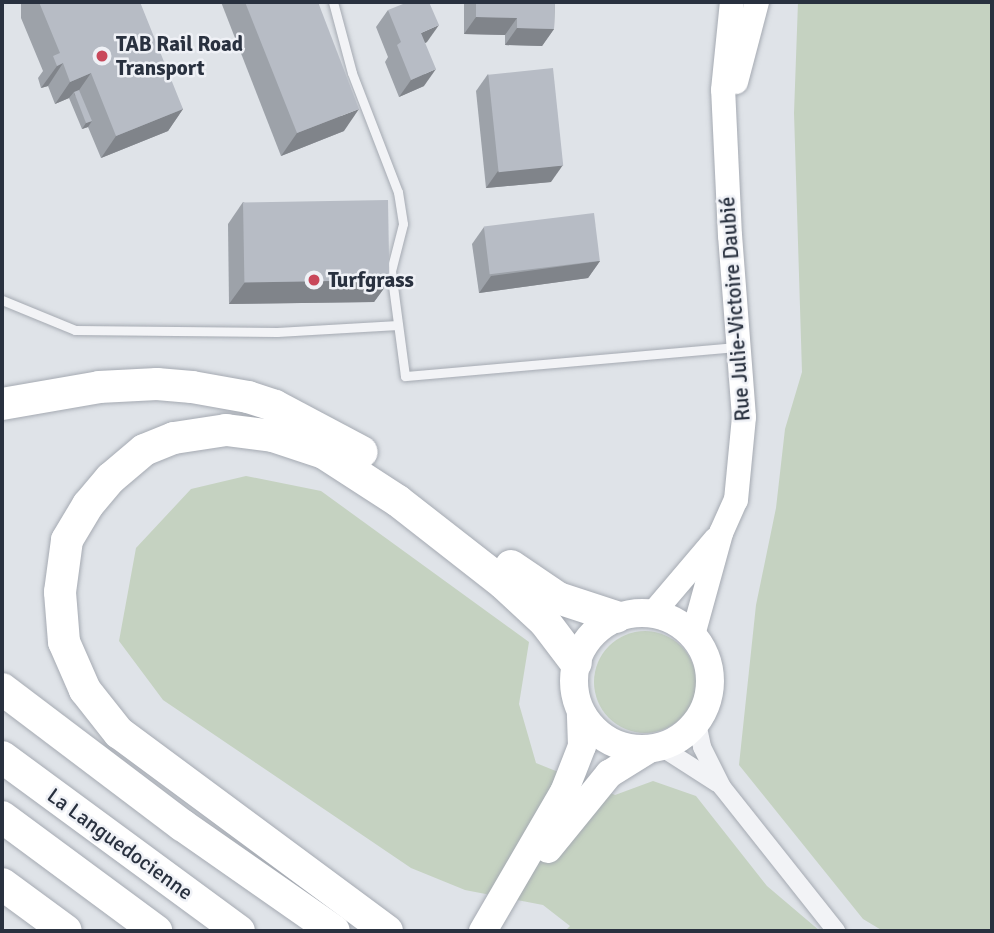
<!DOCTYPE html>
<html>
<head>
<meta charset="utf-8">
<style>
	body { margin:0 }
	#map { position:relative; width:994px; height:933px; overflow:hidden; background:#dfe3e8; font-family:Signika,sans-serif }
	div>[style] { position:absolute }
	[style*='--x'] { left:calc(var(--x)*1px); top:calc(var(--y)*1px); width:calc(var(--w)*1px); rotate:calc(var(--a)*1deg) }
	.green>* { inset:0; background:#c5d2c1 }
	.round { border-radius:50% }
	.roads { filter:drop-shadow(0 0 2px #a5aab2) drop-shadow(0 0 2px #a5aab2) }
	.lane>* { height:9px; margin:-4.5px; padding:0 4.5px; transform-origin:4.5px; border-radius:4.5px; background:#f2f3f6 }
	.street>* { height:18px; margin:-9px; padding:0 9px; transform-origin:9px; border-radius:9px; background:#f2f3f6 }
	.secondary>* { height:24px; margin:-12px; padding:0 12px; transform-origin:12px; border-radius:12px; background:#fff }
	.primary>* { height:28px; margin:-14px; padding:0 14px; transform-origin:14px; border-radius:14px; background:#fff }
	.primary>.ring { margin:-14px; padding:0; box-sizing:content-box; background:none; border:28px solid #fff; border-radius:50% }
	.highway>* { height:32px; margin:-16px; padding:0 16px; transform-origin:16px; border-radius:16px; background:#fff }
	.wall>* { inset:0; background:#9da2a9 }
	.shaded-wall>* { inset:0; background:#80848a }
	.building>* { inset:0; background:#b7bcc5; transform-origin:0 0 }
	.dots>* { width:19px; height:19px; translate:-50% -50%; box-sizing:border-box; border:4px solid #eff1f6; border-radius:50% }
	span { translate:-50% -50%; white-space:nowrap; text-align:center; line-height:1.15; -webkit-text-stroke:5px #eff1f6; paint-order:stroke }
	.poi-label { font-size:21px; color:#29313f; font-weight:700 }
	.left { translate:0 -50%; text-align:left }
	.street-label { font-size:21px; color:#29313f }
	.frame { position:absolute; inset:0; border:4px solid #29313f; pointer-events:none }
</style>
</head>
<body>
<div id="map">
	<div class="green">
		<div style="clip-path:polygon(798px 2px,992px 2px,992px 931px,883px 931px,863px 919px,739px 765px,756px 605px,776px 508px,785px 429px,802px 372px,794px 113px)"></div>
		<div style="clip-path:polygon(246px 476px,321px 491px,529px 642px,519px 704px,536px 763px,615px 795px,653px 781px,696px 796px,767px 886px,820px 931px,565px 931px,570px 926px,543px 905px,465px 890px,411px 868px,163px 700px,119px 641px,136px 548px,191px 489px)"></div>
		<div class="round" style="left:594px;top:631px;width:102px;height:102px"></div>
	</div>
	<div class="roads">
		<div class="lane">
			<div style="--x:333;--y:2;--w:73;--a:75"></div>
			<div style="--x:352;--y:73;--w:128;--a:68.9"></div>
			<div style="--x:398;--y:192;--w:32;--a:81"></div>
			<div style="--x:403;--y:224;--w:49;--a:104.3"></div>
			<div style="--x:391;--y:271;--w:106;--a:82.4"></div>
			<div style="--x:405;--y:376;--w:334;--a:-5"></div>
			<div style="--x:2;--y:300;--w:79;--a:22.3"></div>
			<div style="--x:75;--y:330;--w:202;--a:0.6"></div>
			<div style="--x:277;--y:332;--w:121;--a:-3.3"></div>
		</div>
		<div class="street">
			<div style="--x:697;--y:723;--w:25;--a:78"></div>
			<div style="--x:702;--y:747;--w:45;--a:63.4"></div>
			<div style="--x:722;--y:787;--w:184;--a:51.6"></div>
			<div style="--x:661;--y:747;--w:67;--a:32.7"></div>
		</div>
		<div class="secondary">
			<div style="--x:736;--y:82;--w:83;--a:-75.3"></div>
			<div style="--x:653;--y:613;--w:97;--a:-49.6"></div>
			<div style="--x:693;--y:635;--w:106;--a:-74.6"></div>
			<div style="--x:721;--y:533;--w:36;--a:-66"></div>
			<div style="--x:736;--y:500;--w:83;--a:-84.5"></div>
			<div style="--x:744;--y:417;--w:182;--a:-94.4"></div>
			<div style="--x:730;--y:236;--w:146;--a:-92.7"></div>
			<div style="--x:723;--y:90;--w:88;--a:-84.2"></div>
		</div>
		<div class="primary">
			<div class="ring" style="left:574px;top:613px;width:108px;height:108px"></div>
			<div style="--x:548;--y:849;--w:97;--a:-50.9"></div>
			<div style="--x:609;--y:774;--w:47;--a:-32"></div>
			<div style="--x:483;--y:931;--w:161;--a:-59.8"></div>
			<div style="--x:564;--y:792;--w:49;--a:-68.6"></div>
			<div style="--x:582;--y:746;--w:33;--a:-92"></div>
		</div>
		<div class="highway">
			<div style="--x:2;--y:404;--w:98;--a:-9.9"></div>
			<div style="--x:99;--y:387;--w:58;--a:-3"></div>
			<div style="--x:157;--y:384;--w:35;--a:5"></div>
			<div style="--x:192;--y:387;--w:57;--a:10.1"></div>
			<div style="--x:248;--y:397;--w:28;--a:18"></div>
			<div style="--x:275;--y:406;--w:98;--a:27.9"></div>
			<div style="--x:511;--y:566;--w:57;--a:34.2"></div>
			<div style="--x:558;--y:598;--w:61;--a:18.1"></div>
			<div style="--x:2;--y:689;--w:226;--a:37.1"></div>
			<div style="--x:182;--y:825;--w:185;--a:34.9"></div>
			<div style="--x:2;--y:757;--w:294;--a:36.3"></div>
			<div style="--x:2;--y:817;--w:192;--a:36.5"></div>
			<div style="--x:2;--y:884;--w:79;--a:36.3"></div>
			<div style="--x:387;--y:931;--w:333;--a:-143.5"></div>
			<div style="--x:119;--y:733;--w:55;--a:-128.3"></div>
			<div style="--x:85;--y:690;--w:52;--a:-113.6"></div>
			<div style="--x:64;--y:642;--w:50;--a:-94.6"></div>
			<div style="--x:60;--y:592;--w:52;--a:-82.3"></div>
			<div style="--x:67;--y:540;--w:41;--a:-59"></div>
			<div style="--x:88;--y:505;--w:35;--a:-50"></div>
			<div style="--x:111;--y:478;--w:43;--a:-40.3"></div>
			<div style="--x:144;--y:450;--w:32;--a:-22"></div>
			<div style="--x:174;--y:438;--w:53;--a:-8.7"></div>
			<div style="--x:226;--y:430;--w:47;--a:7.3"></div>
			<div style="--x:273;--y:436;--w:54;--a:18.4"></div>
			<div style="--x:324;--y:453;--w:88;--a:33"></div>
			<div style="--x:398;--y:501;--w:133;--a:38"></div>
			<div style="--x:503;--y:583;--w:57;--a:42.9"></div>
			<div style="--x:545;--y:622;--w:51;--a:52.9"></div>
		</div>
	</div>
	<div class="wall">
		<div style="clip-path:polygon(21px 2px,84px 2px,183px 109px,168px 131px,101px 158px,88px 127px,82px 129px,69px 98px,55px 104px,48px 86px,41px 88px,38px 78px,43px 71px,21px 18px)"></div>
		<div style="clip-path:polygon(221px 2px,318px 2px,344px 131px,281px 156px)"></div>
		<div style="clip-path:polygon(464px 2px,555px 2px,554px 29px,542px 46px,505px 45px,505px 35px,464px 34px)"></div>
		<div style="clip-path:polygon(388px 10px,427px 42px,425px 43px,424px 86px,399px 97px,385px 62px,388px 57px,376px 27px)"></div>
		<div style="clip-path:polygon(488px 74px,551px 182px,486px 188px,476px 91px)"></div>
		<div style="clip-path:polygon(243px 202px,390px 280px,374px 302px,229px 304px,228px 224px)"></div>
		<div style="clip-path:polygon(484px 227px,600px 261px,588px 278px,479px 293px,472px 244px)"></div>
	</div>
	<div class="shaded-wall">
		<div style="clip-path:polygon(476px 17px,517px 18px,505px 35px,464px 34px)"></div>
		<div style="clip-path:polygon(439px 25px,427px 42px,409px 50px,421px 33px)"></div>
		<div style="clip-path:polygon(517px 28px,554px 29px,542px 46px,505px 45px)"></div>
		<div style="clip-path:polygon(63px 63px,48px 86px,41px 88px,57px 66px)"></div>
		<div style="clip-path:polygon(436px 69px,424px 86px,399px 97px,411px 80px)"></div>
		<div style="clip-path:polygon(91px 73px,75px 96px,74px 92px,69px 98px,55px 104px,70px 82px)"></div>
		<div style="clip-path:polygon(183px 109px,168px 131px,101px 158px,116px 136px)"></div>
		<div style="clip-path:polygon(359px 109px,344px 131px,281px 156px,297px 133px)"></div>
		<div style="clip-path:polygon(92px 121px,88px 127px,82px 129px,86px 123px)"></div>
		<div style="clip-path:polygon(563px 165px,551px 182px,486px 188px,498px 171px)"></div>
		<div style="clip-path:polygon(600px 261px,588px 278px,479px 293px,491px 276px)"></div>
		<div style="clip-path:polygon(390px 280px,374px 302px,229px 304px,245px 282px)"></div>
	</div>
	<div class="building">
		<div style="clip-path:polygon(39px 2px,84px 2px,85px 3px,89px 2px,140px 2px,183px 109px,116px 136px,91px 73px,70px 82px,63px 63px,57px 66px,53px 56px,60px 53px)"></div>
		<div style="clip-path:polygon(245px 2px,318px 2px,359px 109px,297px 133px)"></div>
		<div style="clip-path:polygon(408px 2px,429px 2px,439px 25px,421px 33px,436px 69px,411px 80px,397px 45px,401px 42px,388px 10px)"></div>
		<div style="clip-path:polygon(476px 2px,555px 2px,554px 29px,517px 28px,517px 18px,476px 17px)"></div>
		<div style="left:553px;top:68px;width:98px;height:65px;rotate:84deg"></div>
		<div style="clip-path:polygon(79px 90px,92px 121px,86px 123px,74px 92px)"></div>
		<div style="left:388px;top:200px;width:80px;height:145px;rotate:89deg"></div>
		<div style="left:594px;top:213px;width:48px;height:111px;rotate:83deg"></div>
	</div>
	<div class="dots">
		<div style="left:102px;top:56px;background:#c9485b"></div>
		<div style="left:314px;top:280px;background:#c9485b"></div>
	</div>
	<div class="poi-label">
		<span class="left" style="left:116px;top:56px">TAB Rail Road<br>Transport</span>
		<span class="left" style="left:328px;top:280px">Turfgrass</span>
	</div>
	<div class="street-label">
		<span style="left:735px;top:309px;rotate:-94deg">Rue Julie-Victoire Daubié</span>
		<span style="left:120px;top:844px;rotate:36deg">La Languedocienne</span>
	</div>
	<div class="frame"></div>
</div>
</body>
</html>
